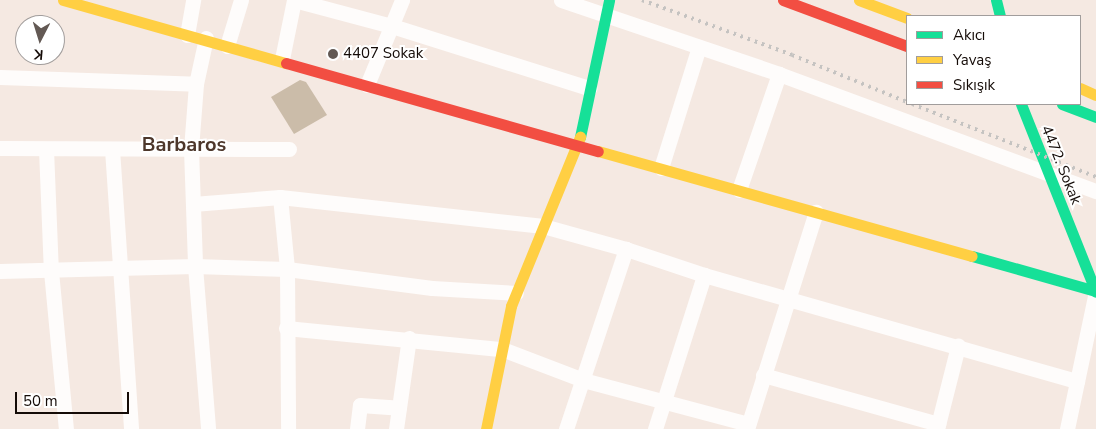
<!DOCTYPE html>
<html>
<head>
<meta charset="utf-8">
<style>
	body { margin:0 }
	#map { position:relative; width:1096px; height:429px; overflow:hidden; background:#f5e9e2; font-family:"Nunito Sans",sans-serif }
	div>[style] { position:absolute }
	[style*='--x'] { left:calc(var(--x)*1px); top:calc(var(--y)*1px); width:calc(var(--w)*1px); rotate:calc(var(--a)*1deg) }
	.building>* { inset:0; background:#cbbca9 }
	.street>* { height:15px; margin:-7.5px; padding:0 7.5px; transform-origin:7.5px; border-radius:7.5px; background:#fefcfb }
	.fast>* { height:11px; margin:-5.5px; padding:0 5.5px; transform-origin:5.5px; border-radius:5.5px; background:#16e098 }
	.slow>* { height:11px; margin:-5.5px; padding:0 5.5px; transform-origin:5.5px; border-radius:5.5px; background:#ffcf43 }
	.jam>* { height:11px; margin:-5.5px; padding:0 5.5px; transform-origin:5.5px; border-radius:5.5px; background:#f24e42 }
	.rail>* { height:4px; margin-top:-2px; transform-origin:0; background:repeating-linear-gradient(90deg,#c5c3c1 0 2.5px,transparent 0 7.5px) }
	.dots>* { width:14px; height:14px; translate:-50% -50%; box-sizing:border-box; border:2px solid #fff; border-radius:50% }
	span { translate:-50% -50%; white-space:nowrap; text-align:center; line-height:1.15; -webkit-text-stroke:4px #fff; paint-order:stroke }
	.poi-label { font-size:15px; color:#140b07 }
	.left { translate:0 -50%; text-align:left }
	.street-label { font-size:15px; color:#140b07 }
	.district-label { font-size:20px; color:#4d372b; font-weight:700 }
	.legend { position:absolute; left:906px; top:15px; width:175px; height:90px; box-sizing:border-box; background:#fff; border:1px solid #a19d9c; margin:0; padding:6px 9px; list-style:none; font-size:15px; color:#140b07 }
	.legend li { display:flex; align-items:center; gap:10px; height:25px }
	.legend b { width:25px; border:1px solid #a19d9c }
	.north { position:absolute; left:15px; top:15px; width:50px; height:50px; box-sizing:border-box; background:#fff; border:1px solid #a19d9c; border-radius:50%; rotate:185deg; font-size:14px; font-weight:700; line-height:20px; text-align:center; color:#140b07 }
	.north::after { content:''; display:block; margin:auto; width:18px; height:22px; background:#635954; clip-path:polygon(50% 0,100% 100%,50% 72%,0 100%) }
	.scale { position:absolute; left:15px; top:392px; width:114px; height:22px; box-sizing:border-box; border:2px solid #140b07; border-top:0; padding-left:6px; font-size:15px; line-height:18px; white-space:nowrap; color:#140b07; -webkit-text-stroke:4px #fff; paint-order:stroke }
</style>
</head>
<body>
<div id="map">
	<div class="building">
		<div style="clip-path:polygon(300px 80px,306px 82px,327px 115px,294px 134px,271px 97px)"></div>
	</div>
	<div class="street">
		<div style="--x:294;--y:0;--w:101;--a:14.9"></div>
		<div style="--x:392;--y:26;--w:207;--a:17.5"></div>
		<div style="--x:561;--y:0;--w:230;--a:18.7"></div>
		<div style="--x:779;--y:74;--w:338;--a:20.3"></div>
		<div style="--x:187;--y:35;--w:36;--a:-80"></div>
		<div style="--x:206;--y:38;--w:47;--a:102.3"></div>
		<div style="--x:196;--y:84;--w:65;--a:94.4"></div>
		<div style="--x:191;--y:149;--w:117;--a:88"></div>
		<div style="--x:195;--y:266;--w:164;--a:85.4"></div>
		<div style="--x:227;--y:46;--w:48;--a:-73.1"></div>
		<div style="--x:282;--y:59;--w:60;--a:-78.5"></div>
		<div style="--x:0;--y:77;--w:196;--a:2"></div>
		<div style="--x:367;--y:85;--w:92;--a:-67.6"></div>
		<div style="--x:0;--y:148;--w:289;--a:0.2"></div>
		<div style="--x:46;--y:149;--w:122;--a:87.7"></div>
		<div style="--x:51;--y:271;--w:159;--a:84.6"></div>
		<div style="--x:112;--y:149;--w:281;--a:86.1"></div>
		<div style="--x:661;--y:168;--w:127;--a:-72.6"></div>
		<div style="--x:739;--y:190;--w:123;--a:-71"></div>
		<div style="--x:280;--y:197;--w:72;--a:84.4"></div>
		<div style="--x:287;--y:269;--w:160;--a:89.6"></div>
		<div style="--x:193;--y:204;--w:87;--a:-4.6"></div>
		<div style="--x:280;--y:197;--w:265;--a:6.3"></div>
		<div style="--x:543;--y:226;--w:86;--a:15.5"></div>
		<div style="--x:626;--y:249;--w:82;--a:18.4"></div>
		<div style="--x:704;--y:275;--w:388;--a:15.9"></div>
		<div style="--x:0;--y:271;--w:195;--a:-1.5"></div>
		<div style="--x:195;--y:266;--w:92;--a:1.9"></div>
		<div style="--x:287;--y:269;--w:146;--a:7.5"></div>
		<div style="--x:432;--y:288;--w:84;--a:3.4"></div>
		<div style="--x:286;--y:328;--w:217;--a:5.6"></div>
		<div style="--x:502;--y:349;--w:87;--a:20.9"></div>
		<div style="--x:583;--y:380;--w:171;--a:14.9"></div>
		<div style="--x:763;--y:375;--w:182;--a:15.6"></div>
		<div style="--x:357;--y:429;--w:24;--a:-83"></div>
		<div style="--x:360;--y:405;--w:39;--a:4"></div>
		<div style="--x:396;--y:429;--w:92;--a:-81.9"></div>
		<div style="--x:566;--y:429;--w:190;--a:-71.6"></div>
		<div style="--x:655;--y:429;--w:162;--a:-72.3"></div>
		<div style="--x:747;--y:429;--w:228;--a:-72.4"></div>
		<div style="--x:937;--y:429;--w:86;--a:-75.8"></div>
		<div style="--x:1067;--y:429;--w:141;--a:-78.1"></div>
	</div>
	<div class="fast">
		<div style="--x:996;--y:0;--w:16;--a:76"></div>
		<div style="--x:1021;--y:104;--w:202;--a:68.3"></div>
		<div style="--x:1062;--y:104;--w:36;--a:21"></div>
		<div style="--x:580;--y:137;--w:140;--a:-78"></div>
		<div style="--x:972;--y:256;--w:129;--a:15.8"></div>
	</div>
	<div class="slow">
		<div style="--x:63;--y:0;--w:232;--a:15.8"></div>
		<div style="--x:859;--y:0;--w:51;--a:20.6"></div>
		<div style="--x:1080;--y:88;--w:17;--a:24"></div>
		<div style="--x:598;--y:151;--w:388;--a:15.7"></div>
		<div style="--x:486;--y:429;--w:126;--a:-78.5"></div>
		<div style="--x:511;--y:306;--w:183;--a:-67.8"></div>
	</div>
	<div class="jam">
		<div style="--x:783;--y:0;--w:132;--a:20.4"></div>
		<div style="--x:286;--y:63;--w:324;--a:15.8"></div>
	</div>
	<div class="rail">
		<div style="--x:642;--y:0;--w:160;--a:20.1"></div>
		<div style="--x:792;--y:55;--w:124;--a:22.2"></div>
		<div style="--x:912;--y:104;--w:198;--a:21.6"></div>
	</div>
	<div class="dots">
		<div style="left:333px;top:54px;background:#635954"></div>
	</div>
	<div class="poi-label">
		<span class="left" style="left:343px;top:54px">4407 Sokak</span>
	</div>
	<div class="street-label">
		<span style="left:1061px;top:165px;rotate:68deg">4472. Sokak</span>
	</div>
	<div class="district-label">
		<span style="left:184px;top:144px">Barbaros</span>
	</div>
	<ul class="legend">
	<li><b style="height:6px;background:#16e098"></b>Akıcı</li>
	<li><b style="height:6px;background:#ffcf43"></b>Yavaş</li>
	<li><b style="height:6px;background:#f24e42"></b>Sıkışık</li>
	</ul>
	<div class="north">K</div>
	<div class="scale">50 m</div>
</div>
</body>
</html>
